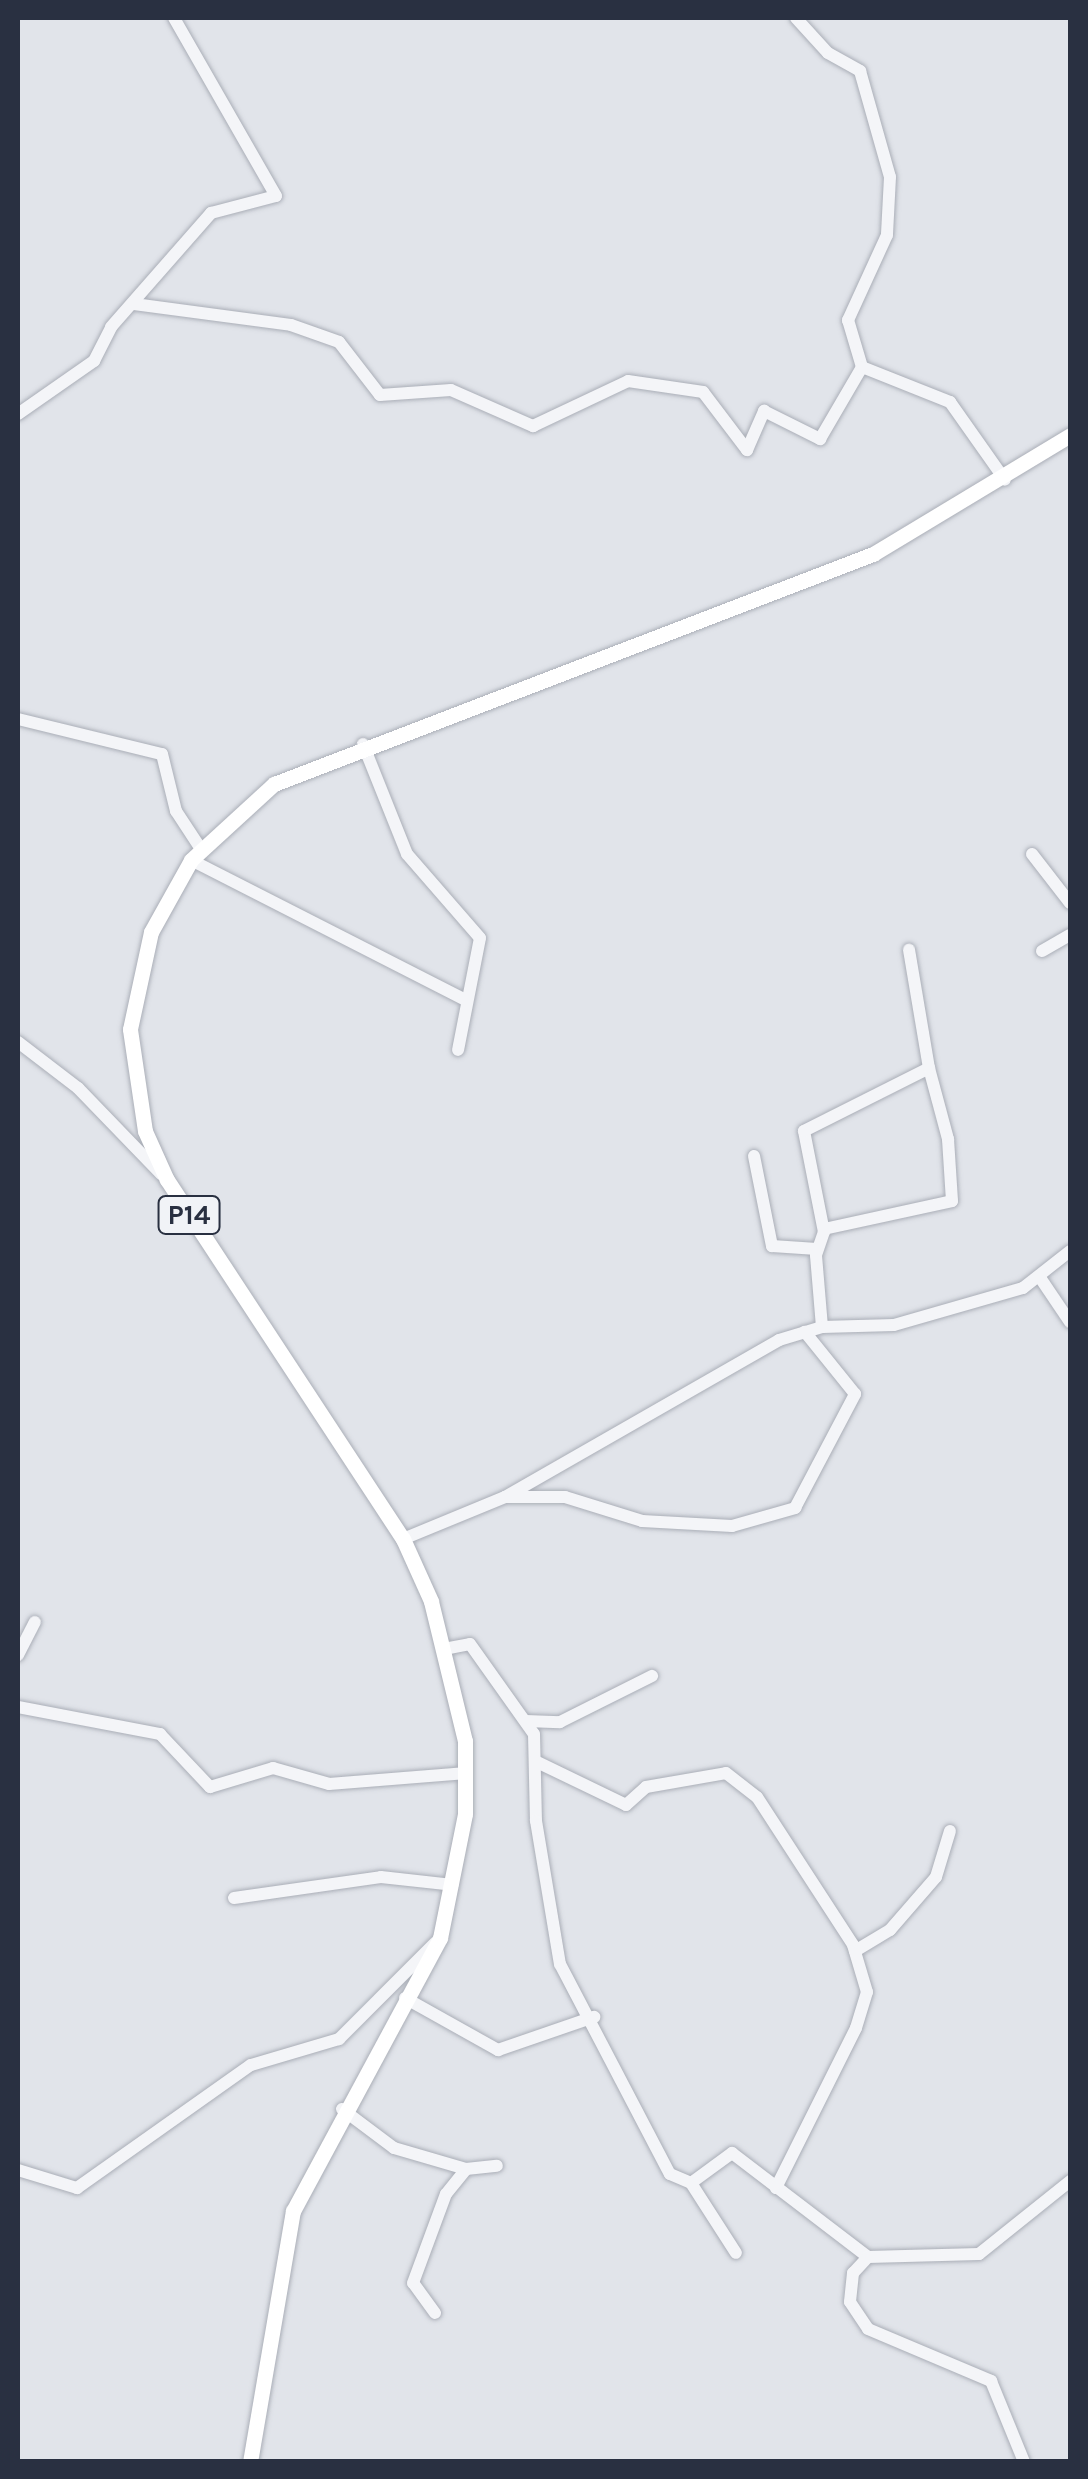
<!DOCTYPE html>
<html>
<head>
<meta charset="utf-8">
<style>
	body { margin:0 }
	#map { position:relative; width:1088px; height:2479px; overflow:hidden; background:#e1e4ea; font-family:Karla,sans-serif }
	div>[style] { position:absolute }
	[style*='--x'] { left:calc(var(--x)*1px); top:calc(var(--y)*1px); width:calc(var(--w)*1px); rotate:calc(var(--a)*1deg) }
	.roads { filter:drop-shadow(0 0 2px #aaaeb7) drop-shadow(0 0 2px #aaaeb7) }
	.minor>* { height:12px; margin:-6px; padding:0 6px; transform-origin:6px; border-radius:6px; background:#f4f5f8 }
	.major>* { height:15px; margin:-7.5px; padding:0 7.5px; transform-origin:7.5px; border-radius:7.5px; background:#fff }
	span { translate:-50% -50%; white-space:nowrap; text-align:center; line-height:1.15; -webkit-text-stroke:9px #f1f3f7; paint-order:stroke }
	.shield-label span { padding:2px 8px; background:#f1f3f7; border:2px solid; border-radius:8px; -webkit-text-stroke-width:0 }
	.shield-label { font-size:28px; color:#293041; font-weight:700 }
	.frame { position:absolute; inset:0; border:20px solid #293041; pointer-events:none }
</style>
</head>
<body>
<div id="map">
	<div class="roads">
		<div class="minor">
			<div style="--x:796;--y:18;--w:47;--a:47.6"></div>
			<div style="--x:828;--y:53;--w:37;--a:29"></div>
			<div style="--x:860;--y:71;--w:110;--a:74.2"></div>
			<div style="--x:890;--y:177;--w:58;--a:93"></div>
			<div style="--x:887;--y:235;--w:94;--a:114.6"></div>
			<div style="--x:848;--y:320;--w:49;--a:73.4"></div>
			<div style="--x:134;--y:304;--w:158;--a:7.6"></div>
			<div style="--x:291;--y:325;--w:51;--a:19.5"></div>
			<div style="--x:339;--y:342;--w:67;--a:52.3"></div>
			<div style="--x:380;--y:395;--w:71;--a:-4"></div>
			<div style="--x:451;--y:390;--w:90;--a:23.7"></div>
			<div style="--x:533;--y:426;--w:105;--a:-25.3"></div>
			<div style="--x:628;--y:381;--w:76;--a:8.3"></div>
			<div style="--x:703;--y:392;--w:73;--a:52.8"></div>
			<div style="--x:747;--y:450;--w:43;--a:-66.4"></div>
			<div style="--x:764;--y:411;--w:63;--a:26.6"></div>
			<div style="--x:820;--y:439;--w:83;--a:-59.7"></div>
			<div style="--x:862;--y:367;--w:95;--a:21.7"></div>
			<div style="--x:950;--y:402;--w:95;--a:54.8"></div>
			<div style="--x:18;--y:414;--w:93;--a:-34.9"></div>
			<div style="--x:94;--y:361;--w:38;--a:-63"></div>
			<div style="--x:111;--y:327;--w:152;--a:-48.7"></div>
			<div style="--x:211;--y:213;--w:67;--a:-14.7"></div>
			<div style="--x:276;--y:196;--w:205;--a:-119.8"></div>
			<div style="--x:18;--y:719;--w:148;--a:13.7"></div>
			<div style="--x:162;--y:754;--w:59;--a:76.2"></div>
			<div style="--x:176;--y:811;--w:45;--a:56.7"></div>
			<div style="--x:363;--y:744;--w:118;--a:68.2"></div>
			<div style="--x:407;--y:854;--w:111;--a:49"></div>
			<div style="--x:480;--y:938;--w:114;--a:101.1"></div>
			<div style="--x:1032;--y:854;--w:62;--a:52.2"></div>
			<div style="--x:191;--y:860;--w:309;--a:27"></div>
			<div style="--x:1042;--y:951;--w:32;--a:-30"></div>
			<div style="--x:18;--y:1042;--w:76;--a:37.5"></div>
			<div style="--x:78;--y:1088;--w:120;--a:46"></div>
			<div style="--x:754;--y:1156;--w:92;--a:78.7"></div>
			<div style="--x:772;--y:1246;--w:45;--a:3.8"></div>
			<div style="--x:824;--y:1229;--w:131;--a:-12.3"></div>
			<div style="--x:952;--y:1201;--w:62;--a:-93.7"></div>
			<div style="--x:948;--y:1139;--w:73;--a:-105"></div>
			<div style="--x:1041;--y:1279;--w:52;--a:56"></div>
			<div style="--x:822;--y:1327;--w:72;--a:-94.8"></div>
			<div style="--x:816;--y:1255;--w:24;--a:-71"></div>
			<div style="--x:824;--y:1232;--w:103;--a:-101.2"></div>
			<div style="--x:804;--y:1131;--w:140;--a:-26.7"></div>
			<div style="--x:929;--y:1068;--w:120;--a:-99.6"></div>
			<div style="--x:505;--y:1497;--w:60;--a:0"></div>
			<div style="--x:565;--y:1497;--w:81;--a:17.3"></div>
			<div style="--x:642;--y:1521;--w:90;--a:3.2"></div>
			<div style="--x:732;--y:1526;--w:66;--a:-15.9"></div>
			<div style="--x:795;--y:1508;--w:129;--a:-62.2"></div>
			<div style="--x:855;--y:1394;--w:80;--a:-128.9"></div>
			<div style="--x:403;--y:1539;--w:110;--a:-22.4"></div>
			<div style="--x:505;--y:1497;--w:316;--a:-29.8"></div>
			<div style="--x:779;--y:1340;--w:45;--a:-16.8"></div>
			<div style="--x:822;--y:1327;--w:72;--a:-1.6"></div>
			<div style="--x:894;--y:1325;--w:134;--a:-16"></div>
			<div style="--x:1023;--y:1288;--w:60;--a:-38.2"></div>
			<div style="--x:444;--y:1649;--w:26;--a:-11"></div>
			<div style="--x:470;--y:1644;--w:110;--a:54.6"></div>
			<div style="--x:534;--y:1734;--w:87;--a:88.7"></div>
			<div style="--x:536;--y:1821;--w:145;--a:80.5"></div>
			<div style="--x:560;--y:1964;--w:237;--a:62.4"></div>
			<div style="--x:670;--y:2174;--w:23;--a:23"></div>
			<div style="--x:691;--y:2183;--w:51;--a:-36.2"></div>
			<div style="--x:732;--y:2153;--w:171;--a:37.4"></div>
			<div style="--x:868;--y:2257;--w:111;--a:-1.5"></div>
			<div style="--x:979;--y:2254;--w:117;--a:-38.7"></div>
			<div style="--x:18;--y:1655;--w:37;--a:-63"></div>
			<div style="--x:18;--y:1707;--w:145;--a:10.8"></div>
			<div style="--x:160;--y:1734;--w:73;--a:46.7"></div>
			<div style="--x:210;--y:1787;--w:66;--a:-16.8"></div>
			<div style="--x:273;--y:1768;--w:58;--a:15.9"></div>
			<div style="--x:329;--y:1784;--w:138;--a:-4.6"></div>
			<div style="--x:526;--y:1721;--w:34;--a:2"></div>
			<div style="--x:560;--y:1722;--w:103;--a:-26.6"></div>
			<div style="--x:535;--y:1761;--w:101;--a:25.8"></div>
			<div style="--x:626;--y:1805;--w:27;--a:-42"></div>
			<div style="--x:646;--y:1787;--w:81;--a:-9.9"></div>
			<div style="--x:726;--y:1773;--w:39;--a:38"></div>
			<div style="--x:757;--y:1797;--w:176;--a:57"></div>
			<div style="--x:853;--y:1945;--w:49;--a:73.4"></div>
			<div style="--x:867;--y:1992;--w:38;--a:107"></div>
			<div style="--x:856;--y:2028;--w:179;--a:116.6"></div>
			<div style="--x:234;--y:1898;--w:148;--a:-8.1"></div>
			<div style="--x:381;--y:1877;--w:72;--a:6.3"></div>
			<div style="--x:855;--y:1951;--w:41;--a:-31"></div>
			<div style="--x:890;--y:1930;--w:70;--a:-49"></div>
			<div style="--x:936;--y:1877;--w:48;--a:-73.1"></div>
			<div style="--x:405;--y:1998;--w:107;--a:29.2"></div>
			<div style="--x:498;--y:2050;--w:102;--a:-19"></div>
			<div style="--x:342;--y:2109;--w:65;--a:36.9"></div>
			<div style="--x:394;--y:2148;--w:75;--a:16.3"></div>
			<div style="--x:466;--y:2169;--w:31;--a:-6"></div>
			<div style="--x:18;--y:2170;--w:62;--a:17"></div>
			<div style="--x:77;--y:2188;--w:213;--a:-35.3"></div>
			<div style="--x:251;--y:2065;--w:92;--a:-16.5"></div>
			<div style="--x:339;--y:2039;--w:136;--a:-45"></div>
			<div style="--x:691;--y:2183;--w:83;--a:57.3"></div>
			<div style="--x:868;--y:2257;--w:22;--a:133"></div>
			<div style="--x:853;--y:2273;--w:29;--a:96"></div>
			<div style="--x:850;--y:2302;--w:32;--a:56"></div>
			<div style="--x:868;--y:2329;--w:134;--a:22.9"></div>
			<div style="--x:991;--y:2381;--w:87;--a:67.8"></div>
			<div style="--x:435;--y:2313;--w:37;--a:-126"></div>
			<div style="--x:413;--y:2283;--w:95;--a:-69.7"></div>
			<div style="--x:446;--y:2194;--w:32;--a:-51"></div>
		</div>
		<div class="major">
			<div style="--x:250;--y:2462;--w:255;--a:-80.3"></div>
			<div style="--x:293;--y:2211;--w:310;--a:-61.7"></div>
			<div style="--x:440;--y:1938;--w:126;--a:-78.6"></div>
			<div style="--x:465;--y:1814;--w:73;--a:-90"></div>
			<div style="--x:465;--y:1741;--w:144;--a:-103.7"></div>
			<div style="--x:431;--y:1601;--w:68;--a:-114.3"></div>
			<div style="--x:403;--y:1539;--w:430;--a:-123.3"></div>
			<div style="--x:167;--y:1180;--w:54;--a:-114.2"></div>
			<div style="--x:145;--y:1131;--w:103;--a:-98.4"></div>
			<div style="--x:130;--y:1029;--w:99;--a:-77.8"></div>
			<div style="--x:151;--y:932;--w:82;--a:-60.9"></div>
			<div style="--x:191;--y:860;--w:113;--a:-42.5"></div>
			<div style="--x:274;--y:784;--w:642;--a:-21.01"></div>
			<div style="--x:873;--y:554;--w:230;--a:-31.1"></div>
		</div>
	</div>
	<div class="shield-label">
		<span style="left:189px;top:1215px">P14</span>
	</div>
	<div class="frame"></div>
</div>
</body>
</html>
